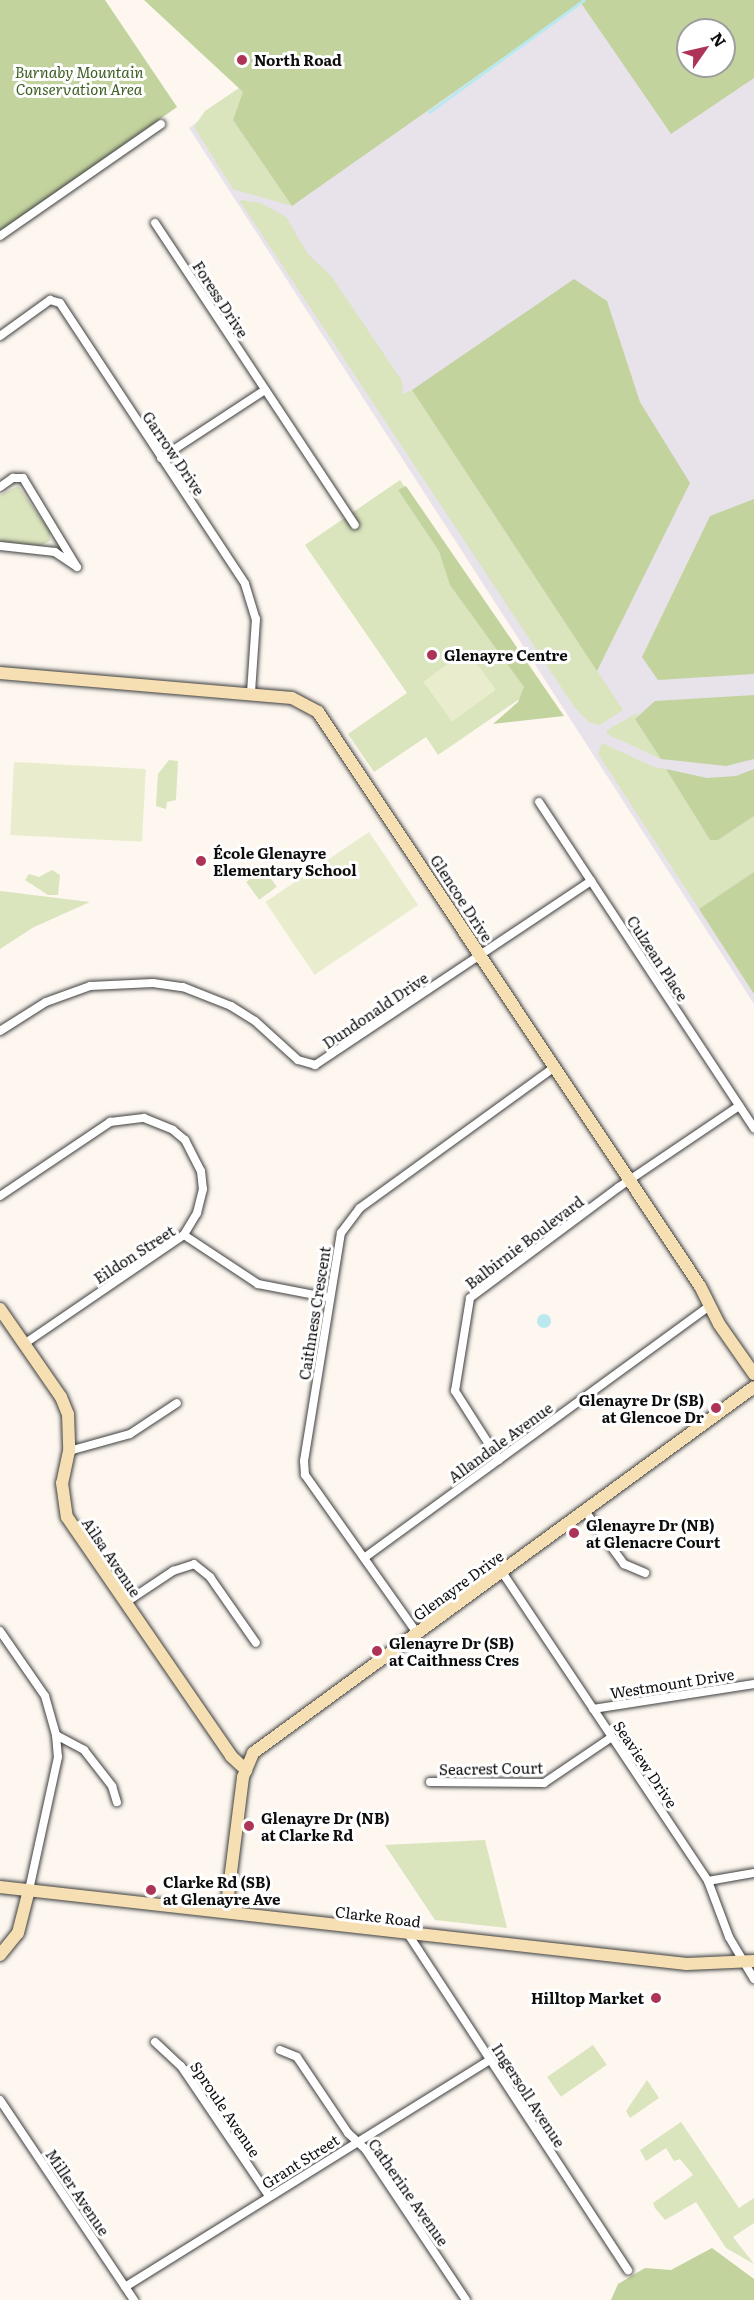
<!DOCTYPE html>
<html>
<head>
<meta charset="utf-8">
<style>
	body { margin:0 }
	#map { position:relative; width:754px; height:2300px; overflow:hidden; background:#fdf7f0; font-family:Literata,serif }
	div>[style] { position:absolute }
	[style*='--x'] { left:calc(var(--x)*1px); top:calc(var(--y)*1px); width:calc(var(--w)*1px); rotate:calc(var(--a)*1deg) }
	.industrial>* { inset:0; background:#e8e3eb }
	.green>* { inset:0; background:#dae4bd; transform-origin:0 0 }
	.forest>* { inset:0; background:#c2d39e }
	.pitch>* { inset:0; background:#e9edcd; transform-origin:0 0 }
	.water>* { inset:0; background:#b9e8ef }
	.round { border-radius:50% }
	.stream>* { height:3px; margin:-1.5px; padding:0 1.5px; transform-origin:1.5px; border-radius:1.5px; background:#b9e8ef }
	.roads { filter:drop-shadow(0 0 2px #404040) drop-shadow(0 0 2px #404040) }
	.street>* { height:8px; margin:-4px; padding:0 4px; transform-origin:4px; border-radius:4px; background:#fff }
	.secondary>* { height:12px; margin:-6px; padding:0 6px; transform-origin:6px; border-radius:6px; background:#f6dfb2 }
	.dots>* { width:16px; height:16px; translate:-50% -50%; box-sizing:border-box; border:3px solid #fff; border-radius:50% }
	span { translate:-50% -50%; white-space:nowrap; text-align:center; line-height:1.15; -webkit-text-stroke:6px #fff; paint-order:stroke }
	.poi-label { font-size:15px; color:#0d0d0d; font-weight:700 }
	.left { translate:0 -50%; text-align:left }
	.right { translate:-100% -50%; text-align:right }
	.park-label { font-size:15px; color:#3e5e25; font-style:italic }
	.street-label { font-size:15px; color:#0d0d0d }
	.north { position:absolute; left:676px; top:18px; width:60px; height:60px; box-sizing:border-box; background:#fff; border:2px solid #9e9e9e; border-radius:50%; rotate:56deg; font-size:16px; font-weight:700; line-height:24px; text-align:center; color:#0d0d0d }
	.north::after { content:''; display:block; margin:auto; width:21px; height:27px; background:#ae3457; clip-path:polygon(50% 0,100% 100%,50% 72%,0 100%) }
</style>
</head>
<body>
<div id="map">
	<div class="industrial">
		<div style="clip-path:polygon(evenodd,359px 0,754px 0,754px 1004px,189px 128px,359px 0,688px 30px,724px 30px,724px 66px,688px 66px,688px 30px)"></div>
	</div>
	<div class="green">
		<div style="clip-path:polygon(239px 88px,243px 93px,233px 120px,292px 206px,233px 189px,194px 127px,205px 111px)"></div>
		<div style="clip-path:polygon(239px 200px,261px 203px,286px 217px,308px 254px,332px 277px,402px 381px,403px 394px,412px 390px,623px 710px,600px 725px,590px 723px,575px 708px)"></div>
		<div style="clip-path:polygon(400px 480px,540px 685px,438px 755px,426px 737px,374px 772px,348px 734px,407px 693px,305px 545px)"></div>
		<div style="clip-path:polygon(18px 486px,50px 531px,50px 541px,40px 546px,0 542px,0 495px)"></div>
		<div style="clip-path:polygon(639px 712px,635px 719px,661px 759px,607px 734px,607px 730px)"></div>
		<div style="clip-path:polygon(602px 743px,654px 767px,666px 769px,710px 840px,718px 840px,754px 816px,754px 872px,699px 909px,598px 754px)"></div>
		<div style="clip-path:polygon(169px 760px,178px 761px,176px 800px,167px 802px,166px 809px,156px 806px,158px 774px)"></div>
		<div style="left:264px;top:869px;width:22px;height:22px;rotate:54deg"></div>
		<div style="clip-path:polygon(52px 870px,60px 875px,58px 895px,48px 895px,25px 880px,29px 874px,39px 877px)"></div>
		<div style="clip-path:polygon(0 891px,90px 902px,34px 927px,0 949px)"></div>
		<div style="clip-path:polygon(485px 1840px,507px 1928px,435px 1920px,385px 1845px)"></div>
		<div style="left:593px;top:2045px;width:24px;height:56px;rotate:55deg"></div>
		<div style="clip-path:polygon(647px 2080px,659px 2098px,630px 2118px,626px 2111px)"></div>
		<div style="clip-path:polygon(681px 2122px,739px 2208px,754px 2198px,754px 2223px,733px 2237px,754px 2264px,726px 2248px,696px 2202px,665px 2220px,655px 2208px,653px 2203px,693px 2175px,680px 2159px,674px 2161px,666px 2148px,646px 2161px,640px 2150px)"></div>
	</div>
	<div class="forest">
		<div style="clip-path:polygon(0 0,105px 0,177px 107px,0 232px)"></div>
		<div style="clip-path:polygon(evenodd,144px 0,754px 0,754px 78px,671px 134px,581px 3px,292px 206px,233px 120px,243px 92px,144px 0,688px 30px,724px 30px,724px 66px,688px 66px,688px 30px)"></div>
		<div style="clip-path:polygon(574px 279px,607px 301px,640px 402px,690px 483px,597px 671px,412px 390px)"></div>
		<div style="clip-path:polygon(406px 486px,564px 716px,493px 724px,518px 702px,524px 687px,450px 585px,439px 551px,398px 490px)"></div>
		<div style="clip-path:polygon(754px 499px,754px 674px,658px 680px,642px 657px,710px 516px)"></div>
		<div style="clip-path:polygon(754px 695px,754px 759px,726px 766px,661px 759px,635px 719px,655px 701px)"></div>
		<div style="clip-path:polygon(666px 769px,707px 778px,736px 776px,754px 769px,754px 816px,718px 840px,710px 840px)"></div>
		<div style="clip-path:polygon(754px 872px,754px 994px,699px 909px)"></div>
		<div style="clip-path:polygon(712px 2248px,754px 2279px,754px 2300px,611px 2300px,618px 2284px,645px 2268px,671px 2270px)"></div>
	</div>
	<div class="pitch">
		<div style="left:467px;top:650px;width:49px;height:54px;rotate:54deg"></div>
		<div style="left:14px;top:762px;width:132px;height:73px;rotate:3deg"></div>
		<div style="left:369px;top:832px;width:88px;height:125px;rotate:56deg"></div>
	</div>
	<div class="water">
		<div class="round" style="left:537px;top:1314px;width:14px;height:14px"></div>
	</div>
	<div class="stream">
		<div style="--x:429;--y:112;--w:191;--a:-35.9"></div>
	</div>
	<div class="roads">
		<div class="street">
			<div style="--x:155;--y:223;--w:362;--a:56.5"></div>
			<div style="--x:0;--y:236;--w:196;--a:-34.8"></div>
			<div style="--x:0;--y:336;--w:62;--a:-35.8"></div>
			<div style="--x:50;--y:300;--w:10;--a:17"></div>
			<div style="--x:60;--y:303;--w:336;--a:56.6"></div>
			<div style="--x:245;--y:584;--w:37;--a:73"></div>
			<div style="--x:256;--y:619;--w:74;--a:93.9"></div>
			<div style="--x:161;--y:458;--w:124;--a:-33.2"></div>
			<div style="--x:0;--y:487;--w:16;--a:-35"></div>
			<div style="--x:13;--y:478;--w:10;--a:0"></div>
			<div style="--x:23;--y:478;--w:104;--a:58.8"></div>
			<div style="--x:77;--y:567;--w:27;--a:-146"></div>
			<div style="--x:55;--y:552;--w:55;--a:-173.8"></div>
			<div style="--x:539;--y:802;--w:391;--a:56.6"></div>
			<div style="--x:0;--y:1031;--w:54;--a:-32.2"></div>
			<div style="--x:46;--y:1002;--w:47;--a:-20"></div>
			<div style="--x:90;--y:986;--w:63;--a:-2.7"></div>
			<div style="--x:153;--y:983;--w:30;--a:8"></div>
			<div style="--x:183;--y:987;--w:52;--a:21.6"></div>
			<div style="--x:231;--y:1006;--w:28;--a:32"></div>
			<div style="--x:255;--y:1021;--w:58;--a:42.2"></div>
			<div style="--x:298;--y:1060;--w:18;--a:16"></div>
			<div style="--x:315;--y:1065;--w:332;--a:-33.7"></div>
			<div style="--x:0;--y:1196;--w:133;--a:-33.9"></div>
			<div style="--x:110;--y:1122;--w:34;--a:-7"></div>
			<div style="--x:144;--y:1118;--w:31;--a:22"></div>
			<div style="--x:173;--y:1130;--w:16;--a:40"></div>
			<div style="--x:185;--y:1140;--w:35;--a:63"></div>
			<div style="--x:201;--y:1171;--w:18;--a:84"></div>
			<div style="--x:203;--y:1189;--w:25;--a:104"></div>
			<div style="--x:197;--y:1213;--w:26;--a:121"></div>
			<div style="--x:24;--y:1344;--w:194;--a:-34.3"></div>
			<div style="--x:184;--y:1235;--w:89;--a:33.5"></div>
			<div style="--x:258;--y:1284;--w:73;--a:11"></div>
			<div style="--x:69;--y:1451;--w:63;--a:-15.6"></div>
			<div style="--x:130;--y:1434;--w:56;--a:-33.4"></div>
			<div style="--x:499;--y:1460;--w:82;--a:-122.5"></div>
			<div style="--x:455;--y:1391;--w:94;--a:-80.8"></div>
			<div style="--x:470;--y:1298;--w:186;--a:-36.7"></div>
			<div style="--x:619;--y:1187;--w:145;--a:-34"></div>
			<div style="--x:585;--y:1511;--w:66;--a:53.7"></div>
			<div style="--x:624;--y:1564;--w:23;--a:23"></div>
			<div style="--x:364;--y:1558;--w:428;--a:-36.1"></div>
			<div style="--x:502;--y:1572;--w:371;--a:56.3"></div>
			<div style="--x:708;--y:1881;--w:60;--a:69.4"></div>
			<div style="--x:729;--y:1937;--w:49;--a:59.2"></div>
			<div style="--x:125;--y:1603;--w:58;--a:-33.7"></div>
			<div style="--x:173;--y:1571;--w:22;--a:-18"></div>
			<div style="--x:194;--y:1564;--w:21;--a:39"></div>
			<div style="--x:210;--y:1577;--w:80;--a:55.1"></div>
			<div style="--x:0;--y:1631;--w:79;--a:55.3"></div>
			<div style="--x:45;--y:1696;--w:41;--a:74.2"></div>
			<div style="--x:56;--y:1735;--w:22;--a:85"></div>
			<div style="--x:58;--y:1757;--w:136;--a:102.3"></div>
			<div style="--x:417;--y:1633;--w:194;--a:-125.3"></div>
			<div style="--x:305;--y:1475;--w:14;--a:-94"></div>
			<div style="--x:304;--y:1461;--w:231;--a:-80.8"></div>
			<div style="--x:341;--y:1233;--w:31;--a:-53"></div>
			<div style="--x:360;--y:1208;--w:241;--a:-35.9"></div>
			<div style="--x:593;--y:1709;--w:163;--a:-8.8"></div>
			<div style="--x:56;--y:1735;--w:32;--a:28"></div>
			<div style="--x:84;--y:1750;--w:46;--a:52.1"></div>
			<div style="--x:112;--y:1786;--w:17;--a:73"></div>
			<div style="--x:430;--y:1782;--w:114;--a:0.5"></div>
			<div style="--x:544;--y:1783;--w:82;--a:-34.1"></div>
			<div style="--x:708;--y:1881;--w:47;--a:-9.9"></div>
			<div style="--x:408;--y:1934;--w:402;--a:56.8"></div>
			<div style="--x:155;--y:2042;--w:35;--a:43"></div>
			<div style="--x:181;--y:2066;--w:157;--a:55.9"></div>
			<div style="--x:280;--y:2050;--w:18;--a:22"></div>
			<div style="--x:297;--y:2057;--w:92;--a:56.1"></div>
			<div style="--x:348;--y:2133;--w:25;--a:43"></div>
			<div style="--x:366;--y:2150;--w:180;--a:56.3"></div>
			<div style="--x:0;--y:2100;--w:241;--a:56.2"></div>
			<div style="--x:125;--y:2287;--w:429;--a:-31.9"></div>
		</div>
		<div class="secondary">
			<div style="--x:0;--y:673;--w:293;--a:4.9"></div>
			<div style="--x:292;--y:698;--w:30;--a:28"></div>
			<div style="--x:318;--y:712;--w:689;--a:56.36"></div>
			<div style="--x:700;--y:1286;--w:42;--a:63.4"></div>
			<div style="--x:719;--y:1324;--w:61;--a:55"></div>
			<div style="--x:0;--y:1309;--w:107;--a:55.3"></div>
			<div style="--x:61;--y:1397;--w:18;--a:68"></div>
			<div style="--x:68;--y:1414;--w:37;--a:88"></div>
			<div style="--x:69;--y:1451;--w:33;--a:102"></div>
			<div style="--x:62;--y:1483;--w:34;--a:82"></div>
			<div style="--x:67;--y:1517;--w:290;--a:55.5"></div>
			<div style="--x:231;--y:1756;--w:21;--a:43"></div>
			<div style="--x:0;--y:1887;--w:691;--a:6.4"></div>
			<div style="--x:687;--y:1964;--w:67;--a:-2.6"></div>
			<div style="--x:226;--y:1912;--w:136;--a:-82.8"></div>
			<div style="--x:243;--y:1777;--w:26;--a:-67"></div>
			<div style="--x:253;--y:1753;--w:620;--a:-36.15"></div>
			<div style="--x:0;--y:1955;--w:28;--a:-51"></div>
			<div style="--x:18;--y:1933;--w:44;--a:-75.7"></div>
		</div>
	</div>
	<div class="dots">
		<div style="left:242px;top:60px;background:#ae3457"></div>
		<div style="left:432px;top:655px;background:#ae3457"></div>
		<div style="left:201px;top:861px;background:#ae3457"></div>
		<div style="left:716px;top:1408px;background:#ae3457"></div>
		<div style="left:574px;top:1533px;background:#ae3457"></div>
		<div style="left:377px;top:1651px;background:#ae3457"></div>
		<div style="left:249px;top:1826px;background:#ae3457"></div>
		<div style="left:151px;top:1890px;background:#ae3457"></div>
		<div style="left:656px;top:1998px;background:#ae3457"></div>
	</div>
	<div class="poi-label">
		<span class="left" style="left:254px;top:60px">North Road</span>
		<span class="left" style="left:444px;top:655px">Glenayre Centre</span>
		<span class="left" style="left:213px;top:861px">École Glenayre<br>Elementary School</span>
		<span class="right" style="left:704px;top:1408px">Glenayre Dr (SB)<br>at Glencoe Dr</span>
		<span class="left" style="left:586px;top:1533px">Glenayre Dr (NB)<br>at Glenacre Court</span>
		<span class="left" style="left:389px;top:1651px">Glenayre Dr (SB)<br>at Caithness Cres</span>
		<span class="left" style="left:261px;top:1826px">Glenayre Dr (NB)<br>at Clarke Rd</span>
		<span class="left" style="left:163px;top:1890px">Clarke Rd (SB)<br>at Glenayre Ave</span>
		<span class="right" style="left:644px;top:1998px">Hilltop Market</span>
	</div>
	<div class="park-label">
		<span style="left:79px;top:80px">Burnaby Mountain<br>Conservation Area</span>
	</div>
	<div class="street-label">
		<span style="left:221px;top:299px;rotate:57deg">Foress Drive</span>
		<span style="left:174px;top:453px;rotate:56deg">Garrow Drive</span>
		<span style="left:462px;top:898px;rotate:57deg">Glencoe Drive</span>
		<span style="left:658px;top:958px;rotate:57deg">Culzean Place</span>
		<span style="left:375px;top:1010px;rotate:-34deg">Dundonald Drive</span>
		<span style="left:524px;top:1242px;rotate:-37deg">Balbirnie Boulevard</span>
		<span style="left:134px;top:1254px;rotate:-33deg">Eildon Street</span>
		<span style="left:314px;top:1313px;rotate:-81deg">Caithness Crescent</span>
		<span style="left:500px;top:1442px;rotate:-36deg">Allandale Avenue</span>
		<span style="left:112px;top:1557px;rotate:56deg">Ailsa Avenue</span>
		<span style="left:458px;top:1585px;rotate:-36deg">Glenayre Drive</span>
		<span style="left:672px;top:1683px;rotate:-9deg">Westmount Drive</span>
		<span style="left:646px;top:1764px;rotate:56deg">Seaview Drive</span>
		<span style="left:491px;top:1768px;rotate:-1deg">Seacrest Court</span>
		<span style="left:378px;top:1916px;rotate:7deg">Clarke Road</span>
		<span style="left:529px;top:2095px;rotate:57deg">Ingersoll Avenue</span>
		<span style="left:226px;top:2109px;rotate:56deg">Sproule Avenue</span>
		<span style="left:300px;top:2161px;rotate:-32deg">Grant Street</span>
		<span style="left:78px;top:2192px;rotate:56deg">Miller Avenue</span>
		<span style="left:409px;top:2192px;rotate:55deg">Catherine Avenue</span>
	</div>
	<div class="north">N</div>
</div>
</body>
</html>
